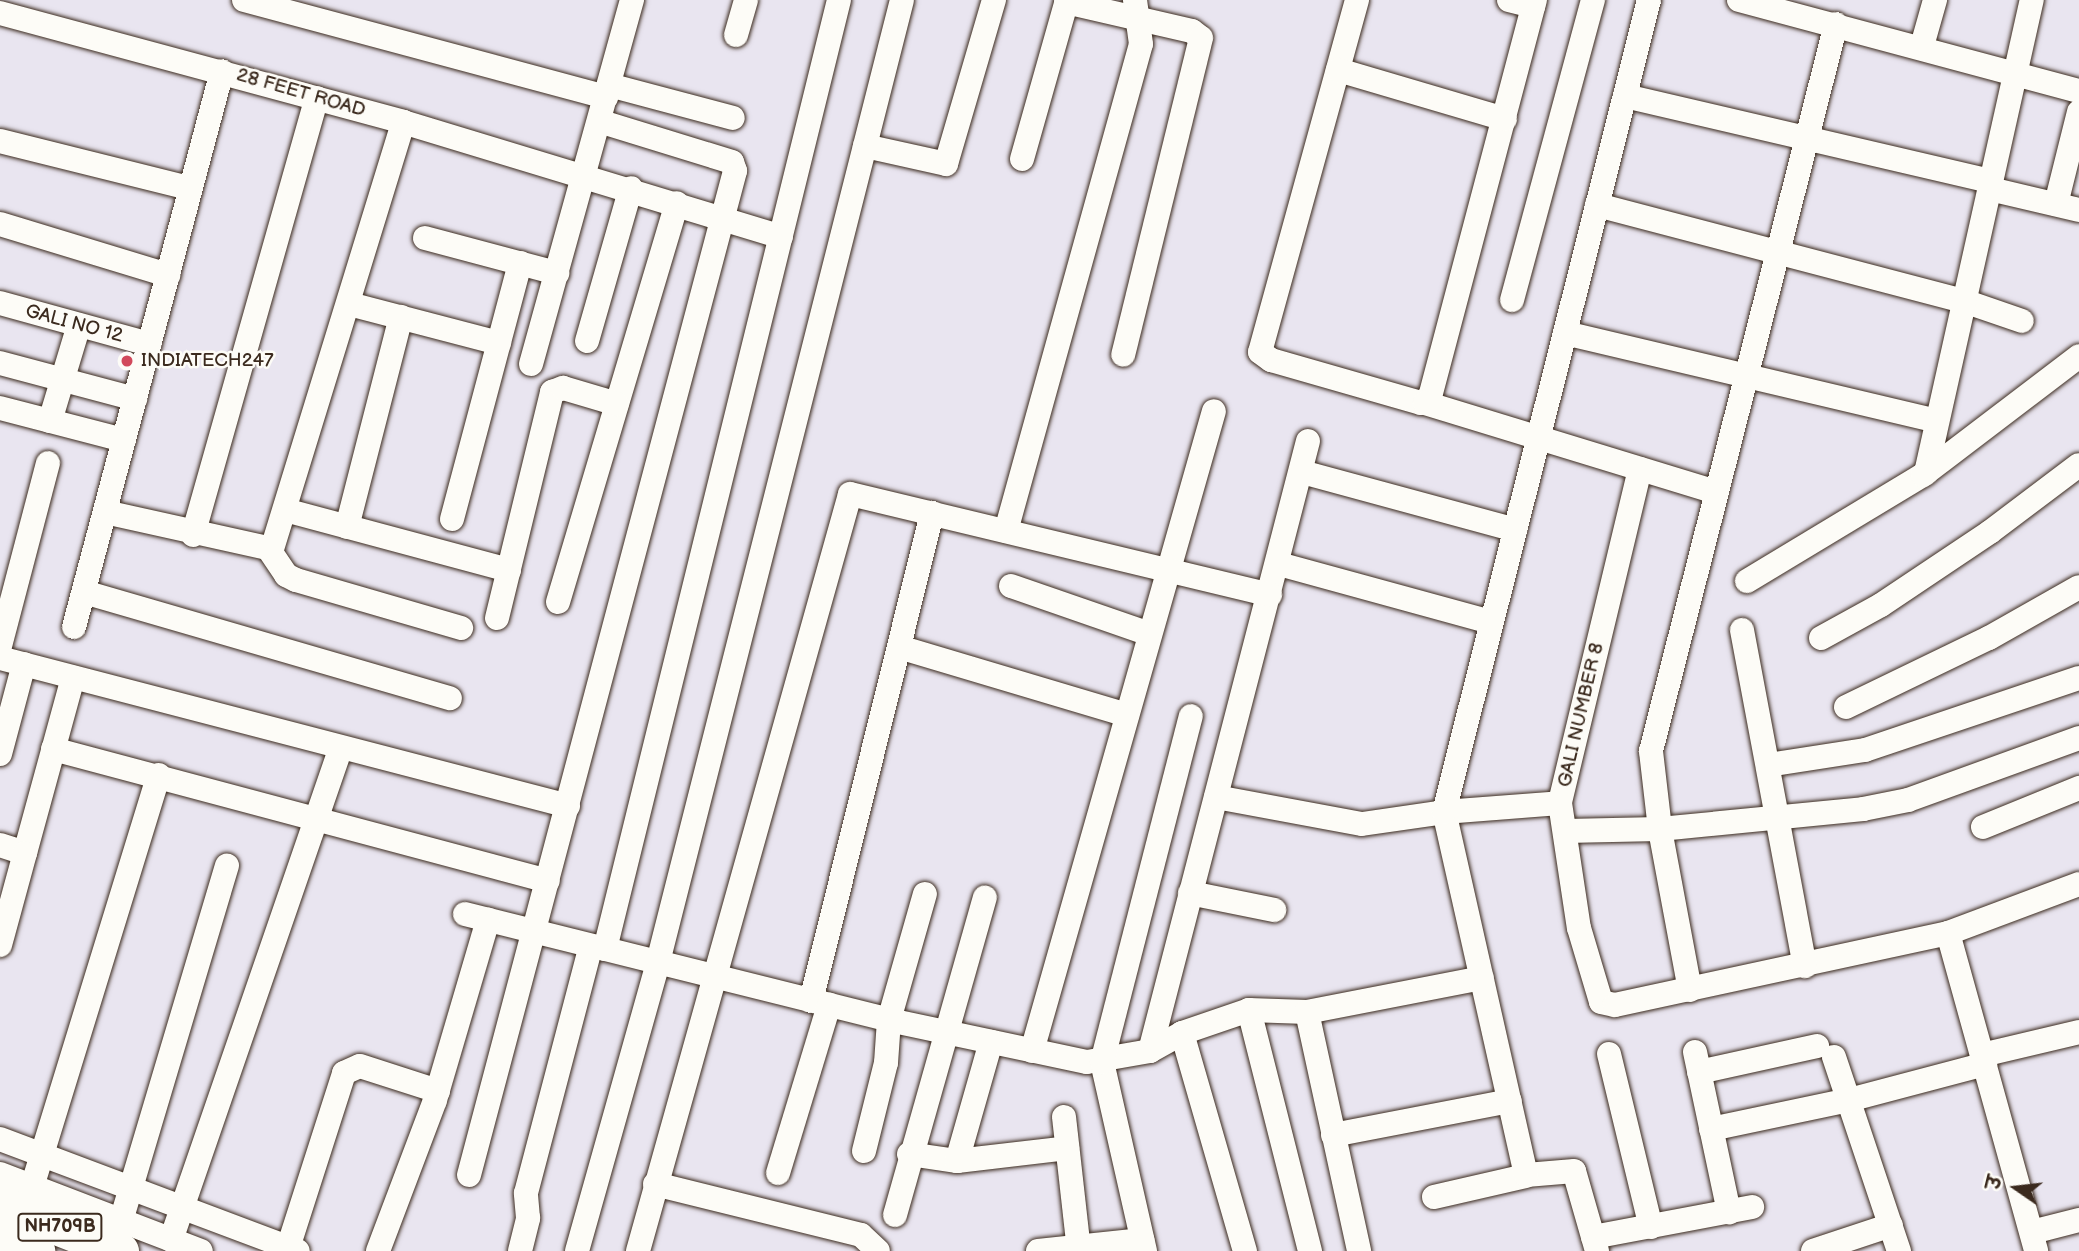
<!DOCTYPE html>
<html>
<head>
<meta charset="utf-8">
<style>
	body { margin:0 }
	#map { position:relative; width:2079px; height:1251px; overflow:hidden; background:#e9e5f0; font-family:"Balsamiq Sans","Playpen Sans Deva",sans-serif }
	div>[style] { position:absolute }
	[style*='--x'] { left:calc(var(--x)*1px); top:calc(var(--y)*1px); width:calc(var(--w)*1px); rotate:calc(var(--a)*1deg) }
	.roads { filter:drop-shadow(0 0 2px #3b2a1e) drop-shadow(0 0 2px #3b2a1e) }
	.minor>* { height:24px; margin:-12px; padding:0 12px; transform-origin:12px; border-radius:12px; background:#fdfcf7 }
	.highway>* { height:37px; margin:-18.5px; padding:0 18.5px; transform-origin:18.5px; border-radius:18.5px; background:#fdfcf7 }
	.dots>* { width:19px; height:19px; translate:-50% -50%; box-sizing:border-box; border:4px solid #fdfcf7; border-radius:50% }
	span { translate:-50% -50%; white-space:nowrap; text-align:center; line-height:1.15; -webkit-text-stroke:5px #fdfcf7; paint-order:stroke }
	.shield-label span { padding:2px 5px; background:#fdfcf7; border:2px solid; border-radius:5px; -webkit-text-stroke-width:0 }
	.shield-label { font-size:18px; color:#3b2a1e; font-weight:700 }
	.street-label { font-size:19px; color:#3b2a1e }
	.poi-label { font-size:19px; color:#3b2a1e }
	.left { translate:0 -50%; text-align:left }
	.north { position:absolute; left:1981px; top:1153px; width:70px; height:70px; -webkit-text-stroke:5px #fdfcf7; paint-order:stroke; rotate:284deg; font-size:19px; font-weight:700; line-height:28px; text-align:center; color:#3b2a1e }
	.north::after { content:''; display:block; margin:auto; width:24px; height:32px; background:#3b2a1e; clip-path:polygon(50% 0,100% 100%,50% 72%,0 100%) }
</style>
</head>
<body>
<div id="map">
	<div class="roads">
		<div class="minor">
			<div style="--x:244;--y:0;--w:375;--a:15"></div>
			<div style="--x:1357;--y:0;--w:365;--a:105.4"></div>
			<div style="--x:1260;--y:352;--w:14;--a:36"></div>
			<div style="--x:1271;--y:360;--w:156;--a:16"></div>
			<div style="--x:1421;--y:403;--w:11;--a:-34"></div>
			<div style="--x:1430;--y:397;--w:411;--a:-75.2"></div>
			<div style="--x:1509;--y:0;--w:25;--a:14"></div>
			<div style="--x:1739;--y:0;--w:352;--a:15"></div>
			<div style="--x:1066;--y:2;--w:129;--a:13"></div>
			<div style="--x:1192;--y:31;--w:11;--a:38"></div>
			<div style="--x:1201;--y:38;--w:326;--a:103.8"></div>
			<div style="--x:0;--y:13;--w:417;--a:15.1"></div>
			<div style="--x:403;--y:122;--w:395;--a:16.9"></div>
			<div style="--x:736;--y:35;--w:36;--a:-74"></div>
			<div style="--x:1922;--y:46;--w:48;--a:-74.2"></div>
			<div style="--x:1338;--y:70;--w:174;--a:16.4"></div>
			<div style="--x:609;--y:85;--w:128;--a:14.9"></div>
			<div style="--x:1625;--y:96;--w:376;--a:13.1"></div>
			<div style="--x:0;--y:141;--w:195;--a:14"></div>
			<div style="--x:865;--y:146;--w:83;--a:12.5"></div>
			<div style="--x:946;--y:164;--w:171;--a:-73.7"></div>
			<div style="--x:1022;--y:159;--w:165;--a:-74.2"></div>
			<div style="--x:1990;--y:189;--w:91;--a:13.3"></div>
			<div style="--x:2056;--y:204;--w:95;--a:-76"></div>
			<div style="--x:1597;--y:205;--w:379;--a:14.7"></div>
			<div style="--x:1964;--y:301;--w:61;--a:19"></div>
			<div style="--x:0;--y:224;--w:176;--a:16.9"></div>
			<div style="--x:425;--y:238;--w:137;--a:14.9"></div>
			<div style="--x:1512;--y:300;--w:311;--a:-74.9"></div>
			<div style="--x:0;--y:303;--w:155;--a:15.4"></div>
			<div style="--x:349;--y:304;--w:155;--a:14.6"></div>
			<div style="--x:1565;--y:333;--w:382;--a:13.3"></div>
			<div style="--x:587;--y:341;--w:159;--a:-74"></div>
			<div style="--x:0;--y:363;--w:140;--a:14.9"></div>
			<div style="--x:531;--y:364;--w:378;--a:-74.5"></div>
			<div style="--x:1425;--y:403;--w:305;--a:17"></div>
			<div style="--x:0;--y:408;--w:128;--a:14.5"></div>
			<div style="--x:50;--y:421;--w:100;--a:-73.2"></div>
			<div style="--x:1640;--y:469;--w:343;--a:103.5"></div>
			<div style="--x:1560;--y:803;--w:126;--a:81.4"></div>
			<div style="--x:1579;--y:928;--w:77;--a:73.4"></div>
			<div style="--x:1601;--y:1002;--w:14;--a:12"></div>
			<div style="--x:1615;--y:1005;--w:341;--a:-12.2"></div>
			<div style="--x:1948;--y:933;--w:140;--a:-20.5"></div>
			<div style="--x:1302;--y:472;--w:221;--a:15.2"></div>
			<div style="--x:1926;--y:473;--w:485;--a:-77.4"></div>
			<div style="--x:285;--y:510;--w:232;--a:15"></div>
			<div style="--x:105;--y:512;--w:171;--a:12.5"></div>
			<div style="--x:272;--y:549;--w:447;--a:-72.9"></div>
			<div style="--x:452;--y:519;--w:265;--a:-75.1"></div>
			<div style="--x:347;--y:527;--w:217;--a:-75.6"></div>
			<div style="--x:1006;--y:531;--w:505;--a:-74.51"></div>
			<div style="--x:1141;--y:44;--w:44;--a:-97.8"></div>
			<div style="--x:193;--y:535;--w:454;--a:-74.2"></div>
			<div style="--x:270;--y:551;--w:29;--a:56"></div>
			<div style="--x:286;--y:575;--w:11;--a:27"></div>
			<div style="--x:296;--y:580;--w:172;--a:16.2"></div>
			<div style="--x:1279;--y:564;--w:220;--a:15.3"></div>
			<div style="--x:1747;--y:581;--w:205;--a:-31.1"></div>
			<div style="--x:1923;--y:475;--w:196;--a:-37.3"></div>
			<div style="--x:1011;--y:586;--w:147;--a:19.1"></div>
			<div style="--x:84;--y:592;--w:381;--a:16.2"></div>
			<div style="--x:558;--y:602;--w:416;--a:-73.4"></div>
			<div style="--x:497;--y:618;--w:233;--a:-76.3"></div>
			<div style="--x:552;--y:392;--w:12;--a:-20"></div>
			<div style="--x:563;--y:388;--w:56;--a:16.5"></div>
			<div style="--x:74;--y:627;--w:575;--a:-75.09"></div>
			<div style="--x:1742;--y:630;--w:342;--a:79.4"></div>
			<div style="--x:1821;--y:638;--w:68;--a:-28.8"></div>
			<div style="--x:1881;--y:605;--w:131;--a:-33.8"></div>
			<div style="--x:1990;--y:532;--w:111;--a:-37"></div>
			<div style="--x:0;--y:646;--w:189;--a:-75.3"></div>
			<div style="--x:899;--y:647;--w:238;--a:16.6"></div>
			<div style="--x:0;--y:658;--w:587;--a:14.6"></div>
			<div style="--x:1846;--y:707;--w:159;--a:-25.8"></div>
			<div style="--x:1989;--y:638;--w:103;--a:-29.5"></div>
			<div style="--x:53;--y:749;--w:512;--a:14.93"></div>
			<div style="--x:0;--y:754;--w:93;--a:-75.1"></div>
			<div style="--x:1768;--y:765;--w:98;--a:-8.8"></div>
			<div style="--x:1865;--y:750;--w:226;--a:-18.6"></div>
			<div style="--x:1216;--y:797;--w:148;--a:10.5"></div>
			<div style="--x:1362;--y:824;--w:83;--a:-8.3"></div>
			<div style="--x:1444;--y:812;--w:116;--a:-4.4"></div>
			<div style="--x:1983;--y:827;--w:104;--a:-22.1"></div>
			<div style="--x:1565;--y:831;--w:95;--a:-1.2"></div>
			<div style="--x:1660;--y:829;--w:204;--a:-5.6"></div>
			<div style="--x:1863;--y:809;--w:46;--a:-11.3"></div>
			<div style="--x:1908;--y:800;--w:182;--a:-19.9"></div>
			<div style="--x:0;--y:845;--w:26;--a:18"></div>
			<div style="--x:25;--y:853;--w:182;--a:-74.7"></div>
			<div style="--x:1190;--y:893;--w:86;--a:11.4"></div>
			<div style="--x:465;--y:914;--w:437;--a:14"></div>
			<div style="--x:889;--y:1020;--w:202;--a:12"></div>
			<div style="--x:1087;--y:1062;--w:64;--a:-9.9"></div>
			<div style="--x:1150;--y:1051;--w:37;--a:-29"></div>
			<div style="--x:1182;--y:1033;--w:71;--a:-18.9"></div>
			<div style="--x:1249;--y:1010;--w:58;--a:2"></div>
			<div style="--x:1307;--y:1012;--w:178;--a:-11"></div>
			<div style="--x:1948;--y:933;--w:330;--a:74.5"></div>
			<div style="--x:0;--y:945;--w:95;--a:-74.8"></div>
			<div style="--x:605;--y:949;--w:977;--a:-76.15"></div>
			<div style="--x:1690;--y:990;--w:164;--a:-100.6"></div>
			<div style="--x:1660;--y:829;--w:79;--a:-96.6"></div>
			<div style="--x:1651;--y:751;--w:750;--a:-75.72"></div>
			<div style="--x:811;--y:1001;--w:503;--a:-76.07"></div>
			<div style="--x:1249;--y:1010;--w:249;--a:75.8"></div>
			<div style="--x:1307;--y:1012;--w:245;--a:77.7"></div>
			<div style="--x:1182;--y:1033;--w:227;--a:73.9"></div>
			<div style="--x:1032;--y:1051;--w:665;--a:-74.13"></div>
			<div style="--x:1150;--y:1051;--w:630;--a:-75.48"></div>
			<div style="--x:1695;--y:1052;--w:164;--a:78"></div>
			<div style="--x:1609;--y:1054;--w:178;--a:76.4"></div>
			<div style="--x:1982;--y:1055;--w:100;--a:-13.3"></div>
			<div style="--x:1834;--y:1057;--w:205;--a:71.5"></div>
			<div style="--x:1699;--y:1072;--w:121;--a:-12.4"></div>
			<div style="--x:1064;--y:1117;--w:135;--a:83.6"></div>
			<div style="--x:1711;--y:1129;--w:141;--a:-11.9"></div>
			<div style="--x:1849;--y:1100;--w:141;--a:-14.8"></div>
			<div style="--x:1333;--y:1135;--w:180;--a:-10.9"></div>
			<div style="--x:0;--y:1139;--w:318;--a:20.6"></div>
			<div style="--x:864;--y:1151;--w:91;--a:-76"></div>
			<div style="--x:886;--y:1063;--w:43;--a:-86"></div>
			<div style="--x:889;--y:1020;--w:131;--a:-74.1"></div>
			<div style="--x:909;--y:1154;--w:49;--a:8.3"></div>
			<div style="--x:957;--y:1161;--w:111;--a:-6.7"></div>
			<div style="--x:957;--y:1161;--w:124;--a:-74.1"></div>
			<div style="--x:778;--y:1173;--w:176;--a:-73.1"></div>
			<div style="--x:0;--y:1174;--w:215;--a:21"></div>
			<div style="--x:469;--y:1175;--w:1039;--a:-75.16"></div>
			<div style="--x:735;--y:171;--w:9;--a:-108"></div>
			<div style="--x:732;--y:162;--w:139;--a:-162.9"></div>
			<div style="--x:655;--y:1184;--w:212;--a:13.9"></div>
			<div style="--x:861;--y:1235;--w:23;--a:43"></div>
			<div style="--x:32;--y:1187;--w:431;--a:-72.9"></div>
			<div style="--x:1434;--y:1197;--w:94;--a:-12.9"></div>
			<div style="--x:895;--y:1215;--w:330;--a:-74.2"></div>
			<div style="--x:121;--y:1221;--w:371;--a:-73.4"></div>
			<div style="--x:2032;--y:1232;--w:49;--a:-14.3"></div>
			<div style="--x:1593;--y:1237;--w:162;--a:-10.7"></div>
			<div style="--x:171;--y:1240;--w:521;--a:-70.97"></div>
			<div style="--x:287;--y:1251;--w:187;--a:-72.2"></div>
			<div style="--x:344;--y:1073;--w:17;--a:-24"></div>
			<div style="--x:360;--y:1066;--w:82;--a:17.8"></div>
			<div style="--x:378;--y:1251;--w:161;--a:-69.3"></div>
			<div style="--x:435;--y:1100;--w:188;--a:-73.6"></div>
			<div style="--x:520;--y:1251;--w:34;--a:-76"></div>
			<div style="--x:528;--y:1218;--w:25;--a:-95"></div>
			<div style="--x:526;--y:1193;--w:255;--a:-75.3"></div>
			<div style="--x:577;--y:1251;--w:300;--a:-74.3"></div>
			<div style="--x:658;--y:962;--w:992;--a:-75.77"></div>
			<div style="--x:638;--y:1251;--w:786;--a:-74.35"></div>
			<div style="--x:850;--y:494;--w:432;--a:13.5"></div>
			<div style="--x:1038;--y:1251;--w:105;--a:-6"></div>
			<div style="--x:1145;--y:1251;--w:194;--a:-102.8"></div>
			<div style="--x:1102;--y:1062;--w:357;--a:-75.6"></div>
			<div style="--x:1597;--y:1251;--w:83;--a:-106"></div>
			<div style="--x:1574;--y:1171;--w:48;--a:175.2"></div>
			<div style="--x:1526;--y:1175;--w:372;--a:-102.7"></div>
			<div style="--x:1444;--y:812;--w:837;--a:-75.83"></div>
			<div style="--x:1813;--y:1251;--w:82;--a:-18.4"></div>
		</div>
		<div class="highway">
			<div style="--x:0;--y:1204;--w:129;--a:21.4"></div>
			<div style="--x:0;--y:1237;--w:39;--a:21"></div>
		</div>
	</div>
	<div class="dots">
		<div style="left:127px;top:361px;background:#d1495b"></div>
	</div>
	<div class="shield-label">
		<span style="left:60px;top:1227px">NH709B</span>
	</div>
	<div class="street-label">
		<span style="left:301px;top:93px;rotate:16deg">28 FEET ROAD</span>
		<span style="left:74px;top:324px;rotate:15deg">GALI NO 12</span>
		<span style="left:1581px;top:715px;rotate:-77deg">GALI NUMBER 8</span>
	</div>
	<div class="poi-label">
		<span class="left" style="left:141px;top:361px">INDIATECH247</span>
	</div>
	<div class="north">उ</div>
</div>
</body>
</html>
